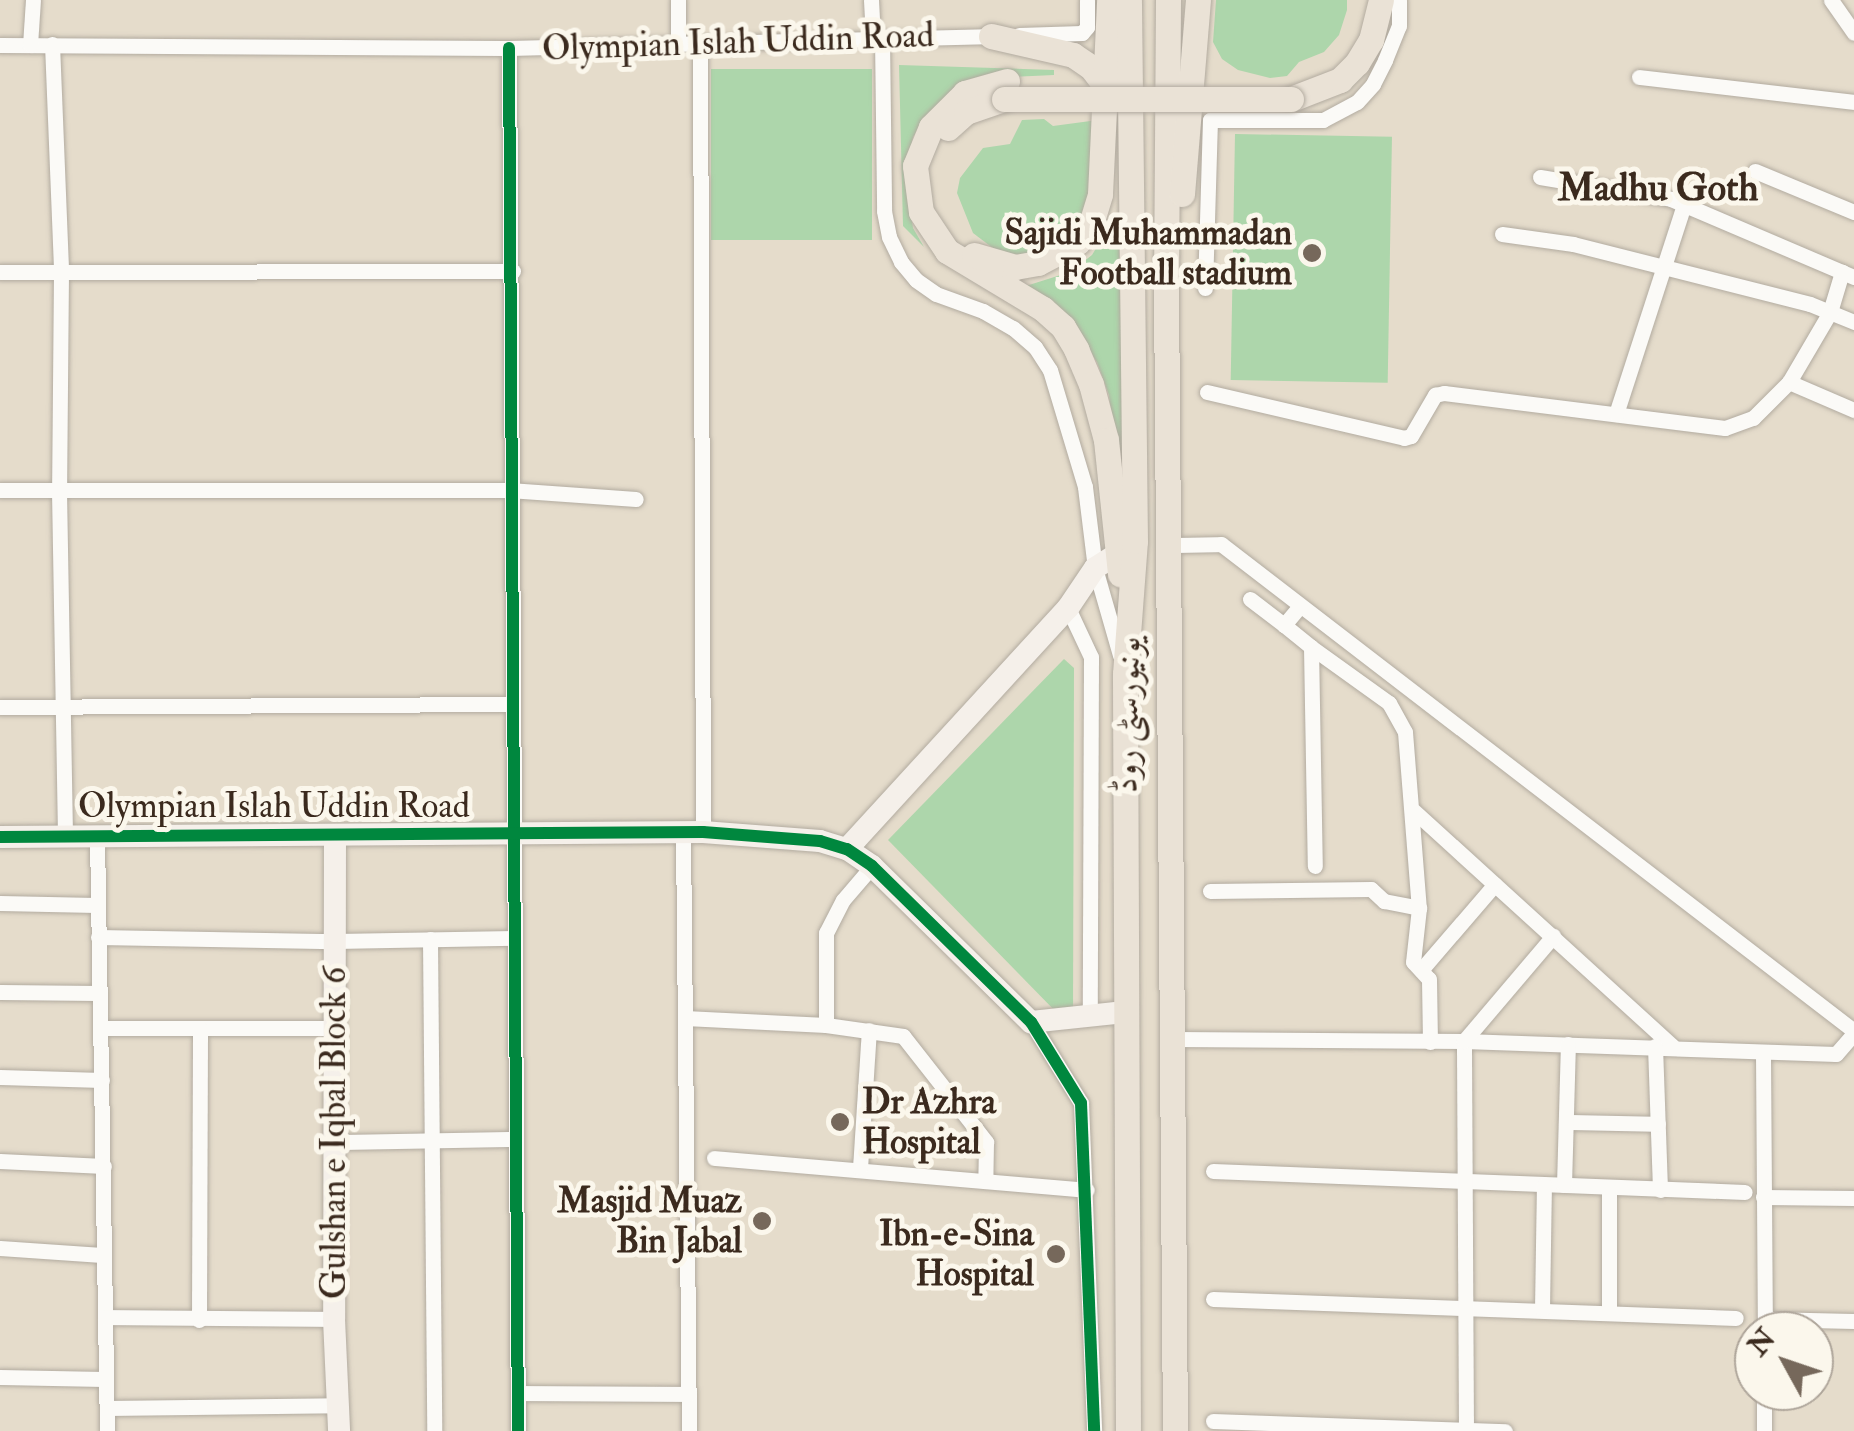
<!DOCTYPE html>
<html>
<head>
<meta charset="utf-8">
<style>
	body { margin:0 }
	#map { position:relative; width:1854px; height:1431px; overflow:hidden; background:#e5dccb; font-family:"IM FELL Double Pica",Amiri,serif }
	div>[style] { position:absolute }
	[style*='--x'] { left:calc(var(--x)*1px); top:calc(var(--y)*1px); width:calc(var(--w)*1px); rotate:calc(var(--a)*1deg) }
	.green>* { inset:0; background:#add6ab; transform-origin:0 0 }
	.roads { filter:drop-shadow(0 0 2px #b2aba0) drop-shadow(0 0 2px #b2aba0) }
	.street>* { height:15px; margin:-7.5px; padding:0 7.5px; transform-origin:7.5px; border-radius:7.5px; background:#fbfaf7 }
	.secondary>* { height:22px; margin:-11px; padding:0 11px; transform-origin:11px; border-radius:11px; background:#f5f0ea }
	.primary>* { height:25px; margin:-12.5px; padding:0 12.5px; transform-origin:12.5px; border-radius:12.5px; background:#eae2d6 }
	.bridges { filter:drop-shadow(0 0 2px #b2aba0) drop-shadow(0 0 2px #b2aba0) }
	.primary-bridge>* { height:25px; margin:-12.5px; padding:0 12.5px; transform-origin:12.5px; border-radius:12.5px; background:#eae2d6 }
	.cycleway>* { height:12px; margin:-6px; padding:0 6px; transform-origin:6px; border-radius:6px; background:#00873e }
	.dots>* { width:28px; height:28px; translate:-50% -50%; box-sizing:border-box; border:5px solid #fbf7ec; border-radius:50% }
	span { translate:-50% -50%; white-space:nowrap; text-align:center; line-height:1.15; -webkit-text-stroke:10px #fbf7ec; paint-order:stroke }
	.street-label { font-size:35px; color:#3b2a1e }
	.poi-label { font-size:35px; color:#3b2a1e; font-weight:700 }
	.right { translate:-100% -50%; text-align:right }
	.left { translate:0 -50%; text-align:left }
	.neighbourhood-label { font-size:38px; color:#3b2a1e; font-weight:700 }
	.north { position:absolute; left:1734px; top:1311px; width:100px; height:100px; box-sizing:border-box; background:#fbf7ec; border:2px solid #aea59a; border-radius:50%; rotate:310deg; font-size:28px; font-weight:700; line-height:40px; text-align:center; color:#3b2a1e }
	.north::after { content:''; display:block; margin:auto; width:35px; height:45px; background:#76685b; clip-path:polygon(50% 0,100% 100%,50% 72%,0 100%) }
</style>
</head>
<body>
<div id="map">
	<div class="green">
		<div style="clip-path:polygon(1216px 0,1347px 0,1347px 10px,1339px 35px,1324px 52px,1299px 62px,1287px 76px,1270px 78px,1238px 70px,1222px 59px,1213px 42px)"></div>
		<div style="clip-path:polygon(899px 65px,1054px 70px,1054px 75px,993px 78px,925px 117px,913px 137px,906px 182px,913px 228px,924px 247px,903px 226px)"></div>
		<div style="left:872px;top:69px;width:171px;height:161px;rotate:90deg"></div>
		<div style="clip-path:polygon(1044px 119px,1053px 126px,1098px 120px,1090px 199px,1074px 229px,1033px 257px,1002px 255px,973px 233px,957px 193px,960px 178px,983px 148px,1010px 144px,1022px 120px)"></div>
		<div style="left:1235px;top:134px;width:157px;height:246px;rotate:1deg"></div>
		<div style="clip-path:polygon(1108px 228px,1119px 231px,1125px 458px,1116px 452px,1109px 395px,1097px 362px,1078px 334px,1003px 284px,1029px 285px,1070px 272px,1092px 255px)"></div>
		<div style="clip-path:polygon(1064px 659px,1074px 668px,1073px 1017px,1060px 1016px,888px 840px)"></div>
	</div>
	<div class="roads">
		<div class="street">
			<div style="--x:678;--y:0;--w:44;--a:90"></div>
			<div style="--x:871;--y:0;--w:38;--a:87"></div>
			<div style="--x:1831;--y:0;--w:40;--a:55.1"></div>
			<div style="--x:1019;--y:35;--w:63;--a:-1.8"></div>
			<div style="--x:1082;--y:33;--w:8;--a:-50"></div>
			<div style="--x:1087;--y:27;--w:27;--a:-90"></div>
			<div style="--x:882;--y:37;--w:174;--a:89.3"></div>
			<div style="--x:884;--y:211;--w:26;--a:79"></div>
			<div style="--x:889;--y:237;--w:28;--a:64"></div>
			<div style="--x:901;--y:262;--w:23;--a:50"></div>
			<div style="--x:916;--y:280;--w:24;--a:35"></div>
			<div style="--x:936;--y:294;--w:50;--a:19.9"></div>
			<div style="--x:983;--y:311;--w:34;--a:30"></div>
			<div style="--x:1013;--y:328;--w:29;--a:41"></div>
			<div style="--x:1035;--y:347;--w:27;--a:57"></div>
			<div style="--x:1050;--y:370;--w:122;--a:73.3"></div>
			<div style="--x:1085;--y:487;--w:82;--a:83"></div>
			<div style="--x:1095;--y:568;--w:91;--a:74"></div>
			<div style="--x:700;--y:43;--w:789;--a:89.78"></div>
			<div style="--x:52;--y:44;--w:228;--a:87.7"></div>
			<div style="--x:61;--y:272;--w:219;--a:90.5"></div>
			<div style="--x:59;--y:491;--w:346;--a:89"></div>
			<div style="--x:0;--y:45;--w:509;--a:0.34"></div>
			<div style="--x:509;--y:48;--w:487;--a:-1.4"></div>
			<div style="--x:30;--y:45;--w:45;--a:-86.2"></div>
			<div style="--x:509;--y:48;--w:1383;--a:89.63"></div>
			<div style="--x:1639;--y:77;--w:216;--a:6.6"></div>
			<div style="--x:1755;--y:171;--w:107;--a:22.5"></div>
			<div style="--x:1540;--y:177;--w:133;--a:9.5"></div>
			<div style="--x:1671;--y:199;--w:199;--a:23.1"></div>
			<div style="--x:1502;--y:234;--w:72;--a:8"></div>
			<div style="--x:1573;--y:244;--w:244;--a:14.2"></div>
			<div style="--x:1810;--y:304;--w:48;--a:22.2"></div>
			<div style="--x:0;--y:272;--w:513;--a:-0.11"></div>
			<div style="--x:1205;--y:288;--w:168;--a:-88.3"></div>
			<div style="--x:1210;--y:120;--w:113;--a:0"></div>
			<div style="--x:1323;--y:120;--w:38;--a:-28"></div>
			<div style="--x:1357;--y:102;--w:24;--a:-48"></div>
			<div style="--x:1373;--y:84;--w:27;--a:-63"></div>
			<div style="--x:1385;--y:60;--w:37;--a:-68"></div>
			<div style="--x:1399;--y:26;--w:26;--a:-90"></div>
			<div style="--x:1789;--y:382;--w:71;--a:23.3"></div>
			<div style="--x:1207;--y:392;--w:202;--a:13.1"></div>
			<div style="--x:1404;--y:438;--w:7;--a:-16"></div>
			<div style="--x:1411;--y:436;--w:48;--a:-59.7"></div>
			<div style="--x:1435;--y:395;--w:9;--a:-13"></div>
			<div style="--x:1444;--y:393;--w:283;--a:7.1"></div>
			<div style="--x:1725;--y:428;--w:30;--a:-20"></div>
			<div style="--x:1753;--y:418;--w:51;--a:-45"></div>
			<div style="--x:1789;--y:382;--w:81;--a:-59.6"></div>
			<div style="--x:1830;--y:312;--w:42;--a:-73.3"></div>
			<div style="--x:1616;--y:414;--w:220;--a:-72"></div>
			<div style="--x:0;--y:490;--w:509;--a:0"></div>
			<div style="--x:509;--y:490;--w:127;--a:4.1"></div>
			<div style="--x:1170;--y:545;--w:51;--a:-1.1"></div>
			<div style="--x:1221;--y:544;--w:799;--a:37.57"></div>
			<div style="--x:1250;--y:599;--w:43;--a:37.4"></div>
			<div style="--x:1300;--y:606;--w:25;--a:130"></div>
			<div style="--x:1284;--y:625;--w:35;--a:39"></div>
			<div style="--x:1311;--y:647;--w:219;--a:89"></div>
			<div style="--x:1068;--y:608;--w:54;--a:64.9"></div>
			<div style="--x:1091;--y:657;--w:359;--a:90.2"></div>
			<div style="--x:1311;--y:647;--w:96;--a:35.7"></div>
			<div style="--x:1389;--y:703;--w:33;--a:61"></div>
			<div style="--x:1405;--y:732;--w:177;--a:85.5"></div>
			<div style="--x:1419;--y:908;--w:54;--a:96.3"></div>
			<div style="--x:1413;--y:962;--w:23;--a:47"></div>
			<div style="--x:1429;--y:979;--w:63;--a:89.1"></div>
			<div style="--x:0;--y:707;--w:511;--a:-0.34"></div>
			<div style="--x:1414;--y:811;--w:349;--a:42.3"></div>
			<div style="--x:683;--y:833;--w:598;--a:89.43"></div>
			<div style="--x:97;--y:836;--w:595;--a:89.04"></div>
			<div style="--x:1210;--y:891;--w:161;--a:-0.7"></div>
			<div style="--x:1371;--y:889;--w:18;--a:43"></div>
			<div style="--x:1384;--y:901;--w:36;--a:11"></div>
			<div style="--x:0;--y:903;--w:96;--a:1.2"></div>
			<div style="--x:98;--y:937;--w:237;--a:1"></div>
			<div style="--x:335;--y:941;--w:179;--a:-1"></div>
			<div style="--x:430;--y:939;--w:492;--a:89.5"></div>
			<div style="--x:1421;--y:970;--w:113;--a:-49.3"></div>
			<div style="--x:0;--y:992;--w:98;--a:0.6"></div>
			<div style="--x:685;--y:1018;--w:141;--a:2.8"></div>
			<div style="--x:826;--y:1025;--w:78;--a:8.1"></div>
			<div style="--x:903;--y:1036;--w:135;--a:51.9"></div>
			<div style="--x:986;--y:1142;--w:39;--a:91"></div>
			<div style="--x:1031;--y:1022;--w:95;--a:58.3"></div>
			<div style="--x:1081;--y:1103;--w:328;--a:87.7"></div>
			<div style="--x:826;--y:1025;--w:92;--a:-90"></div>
			<div style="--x:826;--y:933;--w:37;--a:-63"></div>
			<div style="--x:843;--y:900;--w:45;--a:-49.5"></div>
			<div style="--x:100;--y:1028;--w:236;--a:0"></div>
			<div style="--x:1174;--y:1039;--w:290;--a:0.4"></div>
			<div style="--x:1464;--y:1041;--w:372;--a:2"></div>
			<div style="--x:1836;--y:1054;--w:28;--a:-49"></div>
			<div style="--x:1655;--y:1046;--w:144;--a:88"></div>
			<div style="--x:1763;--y:1054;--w:277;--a:89.6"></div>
			<div style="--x:0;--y:1077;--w:102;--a:1.7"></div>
			<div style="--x:1566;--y:1122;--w:92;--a:1.2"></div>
			<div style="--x:335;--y:1142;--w:180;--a:-1"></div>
			<div style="--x:714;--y:1158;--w:374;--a:4.9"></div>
			<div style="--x:0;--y:1161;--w:104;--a:2.8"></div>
			<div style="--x:860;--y:1168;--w:138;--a:-86.3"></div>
			<div style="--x:1213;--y:1171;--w:532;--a:2.26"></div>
			<div style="--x:1564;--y:1185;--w:141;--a:-88.4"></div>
			<div style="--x:1609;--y:1188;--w:124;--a:90"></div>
			<div style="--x:1763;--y:1197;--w:91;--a:0.6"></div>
			<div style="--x:0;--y:1248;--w:102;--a:3.9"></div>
			<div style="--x:1213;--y:1299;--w:523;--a:2.08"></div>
			<div style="--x:1542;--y:1309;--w:124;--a:-89.1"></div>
			<div style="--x:105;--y:1317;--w:229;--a:0.5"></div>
			<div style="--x:1765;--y:1319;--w:89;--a:1.3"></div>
			<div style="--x:199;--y:1320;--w:291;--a:-89.8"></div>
			<div style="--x:0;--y:1377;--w:104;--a:1.1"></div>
			<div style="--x:519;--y:1393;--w:170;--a:0.3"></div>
			<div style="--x:107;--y:1408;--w:231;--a:-0.7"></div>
			<div style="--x:1213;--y:1421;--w:292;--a:2"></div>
			<div style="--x:1466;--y:1431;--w:390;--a:-90.3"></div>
			<div style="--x:1464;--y:1041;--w:138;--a:-49.7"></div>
			<div style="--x:1764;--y:1431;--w:40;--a:-90"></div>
		</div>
		<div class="secondary">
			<div style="--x:335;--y:835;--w:484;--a:90.1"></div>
			<div style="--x:334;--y:1319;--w:112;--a:87.4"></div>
			<div style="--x:0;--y:837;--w:703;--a:-0.41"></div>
			<div style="--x:703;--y:832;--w:117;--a:4.4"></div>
			<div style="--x:820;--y:841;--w:28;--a:17"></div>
			<div style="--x:847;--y:849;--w:30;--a:34"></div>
			<div style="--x:872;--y:866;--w:223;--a:44.5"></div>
			<div style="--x:1031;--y:1022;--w:95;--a:-6.1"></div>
			<div style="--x:847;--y:849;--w:327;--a:-47.5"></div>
			<div style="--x:1068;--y:608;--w:48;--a:-56"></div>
			<div style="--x:1095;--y:568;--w:41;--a:-32.2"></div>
		</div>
		<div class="primary">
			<div style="--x:1168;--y:0;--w:287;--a:90.4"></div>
			<div style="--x:1166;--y:287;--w:1144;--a:89.55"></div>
			<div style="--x:991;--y:36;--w:84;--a:13"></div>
			<div style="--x:1073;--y:55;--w:22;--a:34"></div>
			<div style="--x:1091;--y:67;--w:21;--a:53"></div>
			<div style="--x:1007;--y:81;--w:44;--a:164.1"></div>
			<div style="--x:965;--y:93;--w:48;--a:135"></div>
			<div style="--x:931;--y:127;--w:42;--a:112.3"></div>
			<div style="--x:915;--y:166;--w:46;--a:82.6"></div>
			<div style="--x:921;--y:212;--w:47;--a:56.3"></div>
			<div style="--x:947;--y:251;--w:112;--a:31.1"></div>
			<div style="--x:1043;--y:309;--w:27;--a:42"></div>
			<div style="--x:1063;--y:327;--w:26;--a:59"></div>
			<div style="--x:1076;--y:349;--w:38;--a:67"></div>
			<div style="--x:1091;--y:384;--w:58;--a:75"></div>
			<div style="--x:1106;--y:440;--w:135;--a:84"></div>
			<div style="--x:1291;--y:99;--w:53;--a:-21.2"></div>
			<div style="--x:1340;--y:80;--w:24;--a:-45"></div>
			<div style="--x:1357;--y:63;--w:27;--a:-59"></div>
			<div style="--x:1371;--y:40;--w:41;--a:-76"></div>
			<div style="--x:948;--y:128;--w:24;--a:-42"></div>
			<div style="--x:966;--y:112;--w:40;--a:-18.9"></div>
			<div style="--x:1182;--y:194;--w:195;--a:-85.3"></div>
			<div style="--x:974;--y:255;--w:43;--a:16.3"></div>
			<div style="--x:1015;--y:267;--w:23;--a:-10"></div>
			<div style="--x:1038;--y:263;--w:45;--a:-27.7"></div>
			<div style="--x:1078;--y:242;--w:22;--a:-54"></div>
			<div style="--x:1091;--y:224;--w:31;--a:-73"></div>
			<div style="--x:1100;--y:194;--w:194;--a:-87.3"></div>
			<div style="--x:1128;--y:1431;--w:757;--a:-90.23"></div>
			<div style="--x:1125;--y:674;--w:133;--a:-85.7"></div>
			<div style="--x:1135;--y:541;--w:541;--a:-90.64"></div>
		</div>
	</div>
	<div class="bridges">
		<div class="primary-bridge">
			<div style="--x:1004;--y:99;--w:287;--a:0"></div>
		</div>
	</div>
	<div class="cycleway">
		<div style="--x:509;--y:48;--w:1383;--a:89.63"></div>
		<div style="--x:0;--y:837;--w:703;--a:-0.41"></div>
		<div style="--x:703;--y:832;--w:117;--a:4.4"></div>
		<div style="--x:820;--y:841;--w:28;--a:17"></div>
		<div style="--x:847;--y:849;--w:30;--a:34"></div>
		<div style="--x:872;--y:866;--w:223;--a:44.5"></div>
		<div style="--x:1031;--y:1022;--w:95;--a:58.3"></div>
		<div style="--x:1081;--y:1103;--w:328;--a:87.7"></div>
	</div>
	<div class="dots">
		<div style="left:1312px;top:253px;background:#76685b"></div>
		<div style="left:840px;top:1122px;background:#76685b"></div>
		<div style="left:762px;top:1221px;background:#76685b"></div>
		<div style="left:1056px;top:1254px;background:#76685b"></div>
	</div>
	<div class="street-label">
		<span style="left:738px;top:42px;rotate:-2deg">Olympian Islah Uddin Road</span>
		<span style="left:1127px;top:715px;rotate:-89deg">یونیورسٹی روڈ</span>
		<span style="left:274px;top:806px">Olympian Islah Uddin Road</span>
		<span style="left:334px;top:1133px;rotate:-90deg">Gulshan e Iqbal Block 6</span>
	</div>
	<div class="poi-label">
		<span class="right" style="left:1292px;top:253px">Sajidi Muhammadan<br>Football stadium</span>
		<span class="left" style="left:862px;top:1122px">Dr Azhra<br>Hospital</span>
		<span class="right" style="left:742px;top:1221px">Masjid Muaz<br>Bin Jabal</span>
		<span class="right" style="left:1034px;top:1254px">Ibn-e-Sina<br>Hospital</span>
	</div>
	<div class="neighbourhood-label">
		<span style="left:1658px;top:189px">Madhu Goth</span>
	</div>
	<div class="north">N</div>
</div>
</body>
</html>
